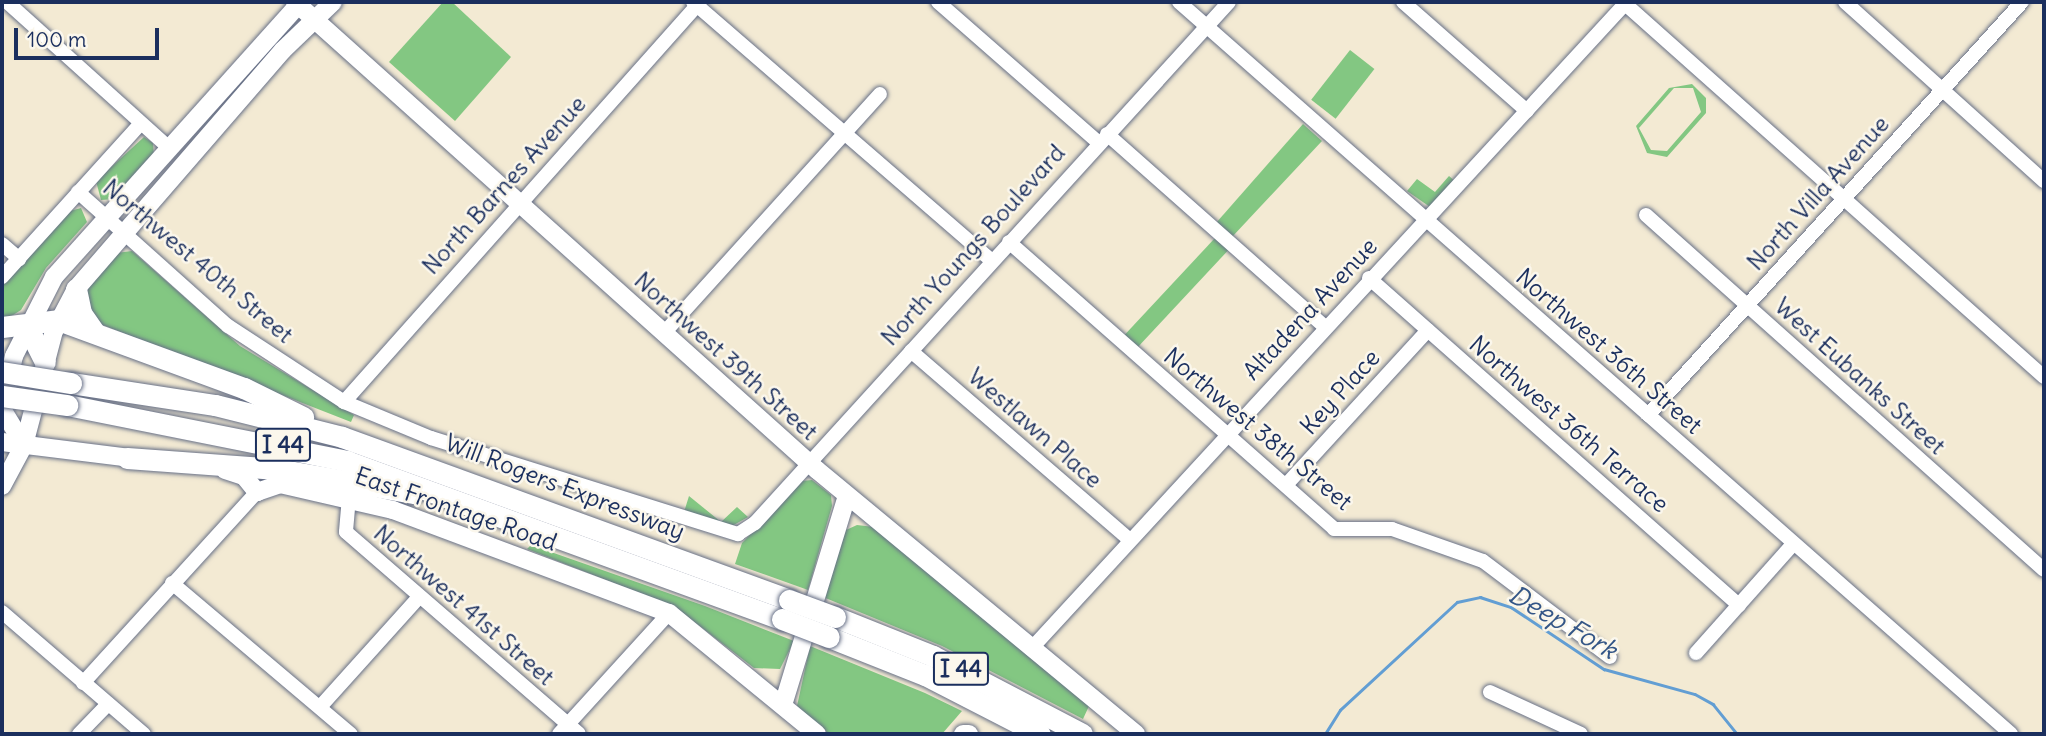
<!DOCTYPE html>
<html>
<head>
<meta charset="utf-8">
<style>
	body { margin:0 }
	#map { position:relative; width:2046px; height:736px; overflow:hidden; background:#f3ead3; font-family:Delius,sans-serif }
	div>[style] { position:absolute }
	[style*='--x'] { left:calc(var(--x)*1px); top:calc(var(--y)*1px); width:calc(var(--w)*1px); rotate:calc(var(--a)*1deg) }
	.green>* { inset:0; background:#83c782; transform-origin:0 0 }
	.stream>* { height:2.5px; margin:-1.25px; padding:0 1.25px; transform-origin:1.25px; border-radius:1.25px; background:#629ed3 }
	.roads { filter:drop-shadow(0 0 2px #677087) drop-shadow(0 0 2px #677087) }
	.minor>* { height:14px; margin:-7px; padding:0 7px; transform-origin:7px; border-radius:7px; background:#fff }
	.major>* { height:18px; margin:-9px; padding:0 9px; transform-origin:9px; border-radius:9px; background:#fff }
	.highway>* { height:21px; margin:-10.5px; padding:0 10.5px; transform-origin:10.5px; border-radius:10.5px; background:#fff }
	.bridges { filter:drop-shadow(0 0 2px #677087) drop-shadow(0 0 2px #677087) }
	.highway-bridge>* { height:21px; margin:-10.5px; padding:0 10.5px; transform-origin:10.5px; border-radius:10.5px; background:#fff }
	span { translate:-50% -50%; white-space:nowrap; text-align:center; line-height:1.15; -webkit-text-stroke:5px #fbf7ec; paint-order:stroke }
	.shield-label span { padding:2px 5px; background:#fbf7ec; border:2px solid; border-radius:5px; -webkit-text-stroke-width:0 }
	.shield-label { font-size:23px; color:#1b2f5e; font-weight:700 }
	.street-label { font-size:24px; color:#1b2f5e }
	.water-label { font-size:26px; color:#345687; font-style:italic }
	.frame { position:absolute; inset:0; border:4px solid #1b2f5e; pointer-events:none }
	.scale { position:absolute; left:14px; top:28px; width:145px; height:32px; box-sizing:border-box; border:4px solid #1b2f5e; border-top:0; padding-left:9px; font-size:21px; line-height:24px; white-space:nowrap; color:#1b2f5e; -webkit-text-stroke:5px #fbf7ec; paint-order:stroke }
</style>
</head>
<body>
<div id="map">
	<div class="green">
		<div style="clip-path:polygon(443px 2px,452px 2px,511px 57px,455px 121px,389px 62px)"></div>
		<div style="left:1350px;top:50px;width:31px;height:63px;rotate:38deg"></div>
		<div style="clip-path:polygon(evenodd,1692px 84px,1706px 98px,1706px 113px,1667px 157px,1647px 153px,1636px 126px,1669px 88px,1692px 84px,1674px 88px,1693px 88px,1701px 112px,1667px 151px,1651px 150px,1639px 128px,1674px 88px)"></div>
		<div style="clip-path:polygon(1303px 124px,1322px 141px,1232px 237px,1216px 223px)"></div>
		<div style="clip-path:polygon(144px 137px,153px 143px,154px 157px,115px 199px,101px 200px,96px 181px)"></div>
		<div style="clip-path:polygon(1449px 176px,1456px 182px,1430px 207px,1407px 191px,1417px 179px,1435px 192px)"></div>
		<div style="clip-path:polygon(81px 208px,87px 222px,46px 268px,21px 310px,2px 322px,2px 284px,70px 211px)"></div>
		<div style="left:1215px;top:238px;width:18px;height:133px;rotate:43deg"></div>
		<div style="clip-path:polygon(132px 251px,240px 346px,354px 415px,351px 422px,95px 322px,84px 297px,88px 284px,116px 253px)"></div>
		<div style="clip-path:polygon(812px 480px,831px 495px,832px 506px,808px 590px,735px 564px,742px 543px,801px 481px)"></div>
		<div style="clip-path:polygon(689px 496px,721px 522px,737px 507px,748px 517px,732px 526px,684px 512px)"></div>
		<div style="clip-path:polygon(857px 525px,874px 527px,1089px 706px,1083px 719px,942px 646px,823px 597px,846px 530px)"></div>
		<div style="clip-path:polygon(531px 545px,705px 606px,794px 641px,780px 669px,754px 668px,675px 607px,527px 549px)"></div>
		<div style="clip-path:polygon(810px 646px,925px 693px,962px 711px,942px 734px,829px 734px,797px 706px)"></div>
	</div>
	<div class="stream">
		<div style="--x:1325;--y:734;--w:28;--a:-58"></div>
		<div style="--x:1340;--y:710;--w:159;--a:-42.7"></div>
		<div style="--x:1457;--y:602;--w:24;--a:-12"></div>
		<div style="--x:1480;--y:597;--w:33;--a:18"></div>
		<div style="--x:1511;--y:607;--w:112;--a:33.7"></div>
		<div style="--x:1604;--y:669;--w:94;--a:15.4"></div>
		<div style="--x:1695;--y:694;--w:21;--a:29"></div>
		<div style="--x:1713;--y:704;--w:38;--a:51"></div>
	</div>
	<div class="roads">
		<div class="minor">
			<div style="--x:7;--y:2;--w:217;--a:42"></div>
			<div style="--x:693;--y:2;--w:396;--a:40.9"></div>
			<div style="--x:938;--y:2;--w:214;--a:41.2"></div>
			<div style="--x:1179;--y:2;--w:1108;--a:41.34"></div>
			<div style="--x:1403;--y:2;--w:165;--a:41.3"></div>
			<div style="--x:1623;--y:2;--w:564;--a:41.69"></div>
			<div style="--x:1845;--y:2;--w:268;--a:42"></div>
			<div style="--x:1107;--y:134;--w:290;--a:41.5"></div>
			<div style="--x:78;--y:192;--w:201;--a:41.8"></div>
			<div style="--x:228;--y:326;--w:139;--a:33.2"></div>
			<div style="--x:344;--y:402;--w:94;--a:22.5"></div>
			<div style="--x:431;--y:438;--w:322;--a:17.4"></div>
			<div style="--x:738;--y:534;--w:20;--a:-33"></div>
			<div style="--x:755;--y:523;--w:704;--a:-47.7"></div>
			<div style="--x:1646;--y:215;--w:533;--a:41.73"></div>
			<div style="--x:1009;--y:242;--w:434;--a:41.4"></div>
			<div style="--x:1334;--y:529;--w:58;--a:0"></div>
			<div style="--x:1392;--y:529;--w:96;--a:19.4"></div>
			<div style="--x:1483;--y:561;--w:159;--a:37.1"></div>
			<div style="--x:2;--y:244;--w:23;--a:41"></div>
			<div style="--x:2;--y:277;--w:207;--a:-47.9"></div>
			<div style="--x:1369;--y:278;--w:494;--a:41.5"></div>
			<div style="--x:664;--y:333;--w:322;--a:-47.9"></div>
			<div style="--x:911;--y:351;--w:288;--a:40.8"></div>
			<div style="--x:344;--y:402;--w:535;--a:-48.33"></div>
			<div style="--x:1648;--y:415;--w:557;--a:-47.84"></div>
			<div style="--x:1286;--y:485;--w:210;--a:-47.5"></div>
			<div style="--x:349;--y:497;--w:35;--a:95"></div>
			<div style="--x:346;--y:532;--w:308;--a:40.9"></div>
			<div style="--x:172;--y:583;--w:234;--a:40.2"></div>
			<div style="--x:2;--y:612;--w:187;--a:40.7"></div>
			<div style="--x:1031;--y:649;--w:877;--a:-47.36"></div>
			<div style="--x:1696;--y:653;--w:146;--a:-48.3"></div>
			<div style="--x:83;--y:683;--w:258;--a:-47.7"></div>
			<div style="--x:1490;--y:692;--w:100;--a:24.8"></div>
			<div style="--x:320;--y:707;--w:147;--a:-48"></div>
			<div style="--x:79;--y:734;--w:42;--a:-46"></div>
			<div style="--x:559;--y:734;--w:164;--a:-47.7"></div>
		</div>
		<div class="major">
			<div style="--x:295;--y:2;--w:701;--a:41.88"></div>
			<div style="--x:817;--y:470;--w:414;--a:39.6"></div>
			<div style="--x:2;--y:409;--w:42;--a:58.6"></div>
			<div style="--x:2;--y:411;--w:56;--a:-77.7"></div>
			<div style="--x:14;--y:356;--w:89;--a:-63.1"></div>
			<div style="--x:54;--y:277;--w:370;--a:-48.1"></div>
			<div style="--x:2;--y:442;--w:137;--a:7.1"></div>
			<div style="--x:225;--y:470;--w:20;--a:18"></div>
			<div style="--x:244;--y:476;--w:21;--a:51"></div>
			<div style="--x:257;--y:492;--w:24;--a:-19"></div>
			<div style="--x:280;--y:484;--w:116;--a:13"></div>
			<div style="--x:393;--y:510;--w:295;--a:20.5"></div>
			<div style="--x:669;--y:613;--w:191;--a:39.3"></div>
			<div style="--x:2;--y:486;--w:47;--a:-61.8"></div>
			<div style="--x:24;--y:445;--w:118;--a:-75.3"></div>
			<div style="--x:54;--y:331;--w:47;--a:-62.4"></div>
			<div style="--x:76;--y:289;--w:316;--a:-49.1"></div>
			<div style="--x:283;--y:50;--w:69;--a:-43.8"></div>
			<div style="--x:783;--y:705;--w:219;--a:-73"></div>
			<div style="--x:963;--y:734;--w:6;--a:0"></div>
		</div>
		<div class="highway">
			<div style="--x:76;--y:289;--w:25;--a:78"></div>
			<div style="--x:81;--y:313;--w:24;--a:55"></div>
			<div style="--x:27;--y:326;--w:40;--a:63.4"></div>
			<div style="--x:2;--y:327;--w:56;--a:-7.1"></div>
			<div style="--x:58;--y:320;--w:198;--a:20.1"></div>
			<div style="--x:244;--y:388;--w:66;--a:26.2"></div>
			<div style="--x:71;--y:383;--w:146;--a:8.7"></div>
			<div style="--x:215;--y:405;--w:131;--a:14.1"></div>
			<div style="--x:342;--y:437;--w:476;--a:20"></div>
			<div style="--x:67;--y:405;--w:286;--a:11.3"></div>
			<div style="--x:347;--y:461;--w:463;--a:20"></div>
			<div style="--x:127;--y:458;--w:150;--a:4.2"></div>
			<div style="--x:277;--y:469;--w:138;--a:10"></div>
			<div style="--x:835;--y:617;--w:105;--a:21.7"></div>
			<div style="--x:933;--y:656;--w:168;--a:27.6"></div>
			<div style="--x:829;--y:637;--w:103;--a:21.6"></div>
			<div style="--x:925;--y:675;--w:129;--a:27.2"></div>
		</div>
	</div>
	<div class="bridges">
		<div class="highway-bridge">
			<div style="--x:2;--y:372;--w:70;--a:9.1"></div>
			<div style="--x:2;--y:396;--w:66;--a:7.9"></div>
			<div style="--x:789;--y:600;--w:49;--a:20.3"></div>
			<div style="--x:782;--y:619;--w:50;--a:21"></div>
		</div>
	</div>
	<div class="shield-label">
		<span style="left:283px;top:445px">I 44</span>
		<span style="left:961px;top:669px">I 44</span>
	</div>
	<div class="street-label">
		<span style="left:504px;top:185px;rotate:-48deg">North Barnes Avenue</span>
		<span style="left:1818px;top:193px;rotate:-48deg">North Villa Avenue</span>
		<span style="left:973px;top:245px;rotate:-48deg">North Youngs Boulevard</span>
		<span style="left:198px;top:261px;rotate:40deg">Northwest 40th Street</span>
		<span style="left:1310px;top:309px;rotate:-47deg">Altadena Avenue</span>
		<span style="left:1609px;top:351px;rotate:41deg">Northwest 36th Street</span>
		<span style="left:726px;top:356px;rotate:42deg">Northwest 39th Street</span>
		<span style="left:1860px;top:376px;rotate:42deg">West Eubanks Street</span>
		<span style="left:1340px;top:392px;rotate:-48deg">Key Place</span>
		<span style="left:1569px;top:424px;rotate:41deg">Northwest 36th Terrace</span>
		<span style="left:1035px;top:428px;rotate:41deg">Westlawn Place</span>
		<span style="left:1258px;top:429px;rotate:40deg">Northwest 38th Street</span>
		<span style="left:565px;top:487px;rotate:21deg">Will Rogers Expressway</span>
		<span style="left:456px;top:509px;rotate:19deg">East Frontage Road</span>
		<span style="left:464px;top:605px;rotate:41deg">Northwest 41st Street</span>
	</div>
	<div class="water-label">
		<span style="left:1563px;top:622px;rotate:30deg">Deep Fork</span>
	</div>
	<div class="frame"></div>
	<div class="scale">100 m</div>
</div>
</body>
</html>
